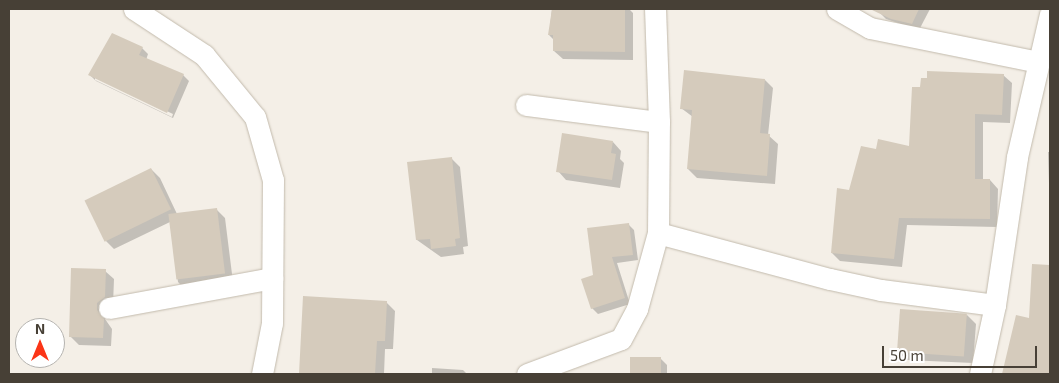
<!DOCTYPE html>
<html>
<head>
<meta charset="utf-8">
<style>
	body { margin:0 }
	#map { position:relative; width:1059px; height:383px; overflow:hidden; background:#f4efe7; font-family:"Exo 2",sans-serif }
	div>[style] { position:absolute }
	[style*='--x'] { left:calc(var(--x)*1px); top:calc(var(--y)*1px); width:calc(var(--w)*1px); rotate:calc(var(--a)*1deg) }
	.shadow>* { inset:0; background:#0003 }
	.building>* { inset:0; background:#d5cbbc; transform-origin:0 0 }
	.roads { filter:drop-shadow(0 0 1px #c2baac) drop-shadow(0 0 1px #c2baac) }
	.minor>* { height:21px; margin:-10.5px; padding:0 10.5px; transform-origin:10.5px; border-radius:10.5px; background:#fff }
	span { translate:-50% -50%; white-space:nowrap; text-align:center; line-height:1.15; -webkit-text-stroke:5px #fff; paint-order:stroke }
	.frame { position:absolute; inset:0; border:10px solid #474036; pointer-events:none }
	.north { position:absolute; left:15px; top:318px; width:50px; height:50px; box-sizing:border-box; background:#fff; border:1px solid #b5b3af; border-radius:50%; rotate:0deg; font-size:14px; font-weight:700; line-height:20px; text-align:center; color:#474036 }
	.north::after { content:''; display:block; margin:auto; width:18px; height:22px; background:#fb3517; clip-path:polygon(50% 0,100% 100%,50% 72%,0 100%) }
	.scale { position:absolute; left:882px; top:346px; width:155px; height:22px; box-sizing:border-box; border:2px solid #474036; border-top:0; padding-left:6px; font-size:15px; line-height:18px; white-space:nowrap; color:#474036; -webkit-text-stroke:4px #fff; paint-order:stroke }
</style>
</head>
<body>
<div id="map">
	<div class="shadow">
		<div style="clip-path:polygon(552px 9px,629px 9px,633px 13px,633px 60px,563px 59px,554px 51px,554px 40px,549px 35px)"></div>
		<div style="clip-path:polygon(881px 9px,930px 9px,919px 30px,886px 19px,879px 12px)"></div>
		<div style="clip-path:polygon(evenodd,113px 35px,142px 48px,148px 54px,146px 60px,183px 75px,189px 81px,173px 118px,96px 81px,90px 75px,113px 35px,95px 77px,173px 114px,172px 117px,95px 80px,95px 77px)"></div>
		<div style="clip-path:polygon(1003px 75px,1012px 83px,1010px 123px,983px 122px,983px 180px,990px 180px,998px 189px,997px 227px,907px 225px,902px 267px,840px 261px,832px 253px,850px 191px,877px 150px,910px 148px)"></div>
		<div style="clip-path:polygon(765px 80px,773px 88px,768px 135px,778px 144px,775px 184px,697px 178px,688px 169px,693px 117px,681px 108px)"></div>
		<div style="clip-path:polygon(613px 142px,621px 151px,620px 159px,624px 163px,620px 188px,566px 180px,558px 171px)"></div>
		<div style="clip-path:polygon(1048px 152px,1050px 152px,1050px 184px,1049px 183px)"></div>
		<div style="clip-path:polygon(451px 158px,460px 167px,468px 246px,463px 247px,464px 254px,441px 257px,417px 240px,409px 163px)"></div>
		<div style="clip-path:polygon(151px 169px,160px 178px,177px 214px,216px 209px,225px 218px,233px 282px,187px 291px,178px 282px,170px 222px,114px 249px,105px 240px)"></div>
		<div style="clip-path:polygon(628px 224px,634px 230px,638px 260px,617px 263px,630px 304px,598px 314px,592px 308px,594px 276px)"></div>
		<div style="clip-path:polygon(1033px 266px,1050px 266px,1050px 374px,1004px 374px,1017px 316px,1031px 320px)"></div>
		<div style="clip-path:polygon(105px 271px,114px 279px,113px 305px,106px 312px,105px 319px,112px 329px,111px 346px,79px 345px,70px 336px)"></div>
		<div style="clip-path:polygon(304px 297px,386px 302px,395px 311px,393px 349px,385px 349px,384px 374px,300px 374px)"></div>
		<div style="clip-path:polygon(967px 315px,976px 324px,973px 363px,907px 360px,898px 352px)"></div>
		<div style="clip-path:polygon(631px 358px,661px 359px,667px 365px,667px 374px,631px 374px)"></div>
		<div style="clip-path:polygon(432px 368px,463px 370px,467px 374px,432px 374px)"></div>
	</div>
	<div class="building">
		<div style="clip-path:polygon(552px 9px,625px 9px,625px 52px,553px 51px,553px 35px,548px 35px)"></div>
		<div style="clip-path:polygon(870px 9px,919px 9px,912px 24px,891px 19px)"></div>
		<div style="clip-path:polygon(112px 33px,143px 47px,139px 55px,184px 74px,167px 113px,88px 75px)"></div>
		<div style="clip-path:polygon(684px 70px,765px 79px,760px 133px,770px 134px,767px 176px,687px 169px,692px 110px,680px 109px)"></div>
		<div style="clip-path:polygon(927px 71px,1004px 74px,1002px 115px,975px 114px,975px 179px,990px 179px,990px 219px,899px 218px,894px 259px,831px 253px,837px 188px,849px 190px,861px 146px,876px 149px,878px 139px,909px 146px,912px 87px,920px 87px,921px 78px,927px 78px)"></div>
		<div style="clip-path:polygon(562px 133px,613px 141px,611px 153px,616px 154px,612px 180px,556px 172px)"></div>
		<div style="clip-path:polygon(452px 157px,460px 238px,455px 239px,456px 246px,431px 249px,430px 239px,416px 240px,407px 162px)"></div>
		<div style="left:151px;top:168px;width:46px;height:74px;rotate:64deg"></div>
		<div style="left:217px;top:208px;width:66px;height:49px;rotate:83deg"></div>
		<div style="clip-path:polygon(629px 223px,633px 255px,612px 257px,625px 298px,591px 309px,581px 279px,593px 275px,587px 228px)"></div>
		<div style="clip-path:polygon(1032px 264px,1050px 265px,1050px 374px,1002px 374px,1016px 315px,1029px 318px)"></div>
		<div style="clip-path:polygon(71px 268px,106px 269px,105px 297px,97px 303px,97px 310px,104px 319px,103px 338px,69px 337px)"></div>
		<div style="clip-path:polygon(303px 296px,387px 301px,385px 341px,377px 341px,375px 374px,299px 374px)"></div>
		<div style="left:900px;top:309px;width:67px;height:43px;rotate:4deg"></div>
		<div style="left:630px;top:357px;width:31px;height:17px"></div>
	</div>
	<div class="roads">
		<div class="minor">
			<div style="--x:134;--y:9;--w:84;--a:33.3"></div>
			<div style="--x:204;--y:55;--w:80;--a:50.6"></div>
			<div style="--x:255;--y:117;--w:66;--a:74.1"></div>
			<div style="--x:273;--y:180;--w:143;--a:90.4"></div>
			<div style="--x:272;--y:323;--w:52;--a:101.1"></div>
			<div style="--x:837;--y:9;--w:38;--a:30"></div>
			<div style="--x:870;--y:28;--w:172;--a:11.4"></div>
			<div style="--x:526;--y:105;--w:134;--a:7.3"></div>
			<div style="--x:658;--y:233;--w:178;--a:15"></div>
			<div style="--x:830;--y:279;--w:52;--a:12.2"></div>
			<div style="--x:881;--y:290;--w:115;--a:7.5"></div>
			<div style="--x:109;--y:308;--w:166;--a:-10.4"></div>
			<div style="--x:527;--y:374;--w:100;--a:-20.4"></div>
			<div style="--x:621;--y:339;--w:34;--a:-62"></div>
			<div style="--x:637;--y:309;--w:79;--a:-74.6"></div>
			<div style="--x:658;--y:233;--w:111;--a:-89.5"></div>
			<div style="--x:659;--y:122;--w:113;--a:-92"></div>
			<div style="--x:980;--y:374;--w:71;--a:-77.7"></div>
			<div style="--x:995;--y:305;--w:150;--a:-81.5"></div>
			<div style="--x:1017;--y:157;--w:147;--a:-77"></div>
		</div>
	</div>
	<div class="frame"></div>
	<div class="north">N</div>
	<div class="scale">50 m</div>
</div>
</body>
</html>
